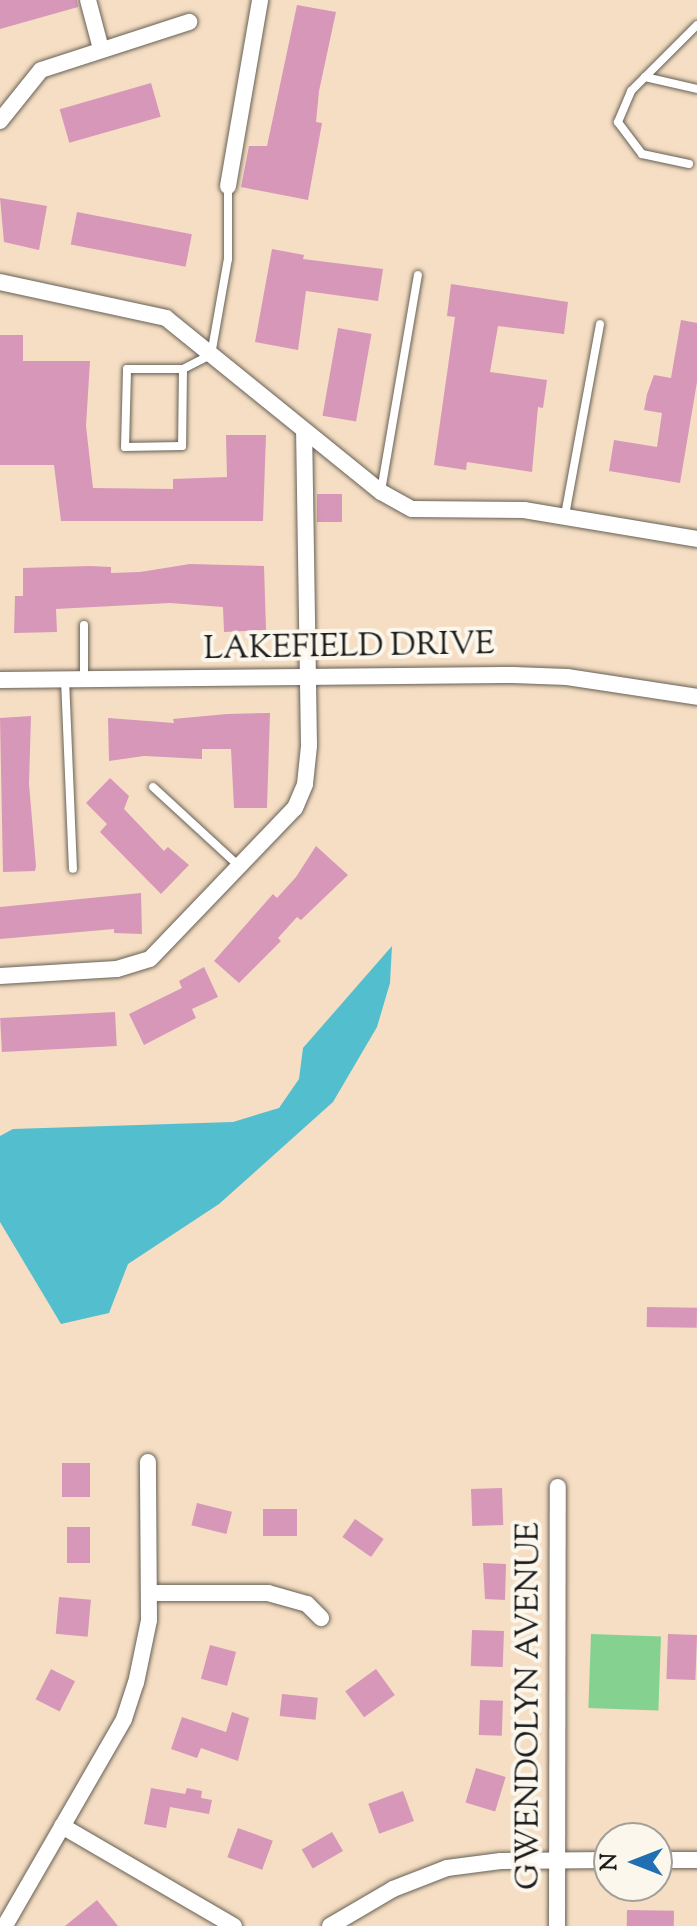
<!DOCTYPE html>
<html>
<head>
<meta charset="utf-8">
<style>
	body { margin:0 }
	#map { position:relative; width:697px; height:1926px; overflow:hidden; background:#f5dec3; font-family:"Sorts Mill Goudy",serif }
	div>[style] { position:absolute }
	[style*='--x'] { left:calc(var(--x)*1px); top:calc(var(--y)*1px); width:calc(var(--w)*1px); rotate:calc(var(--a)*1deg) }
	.green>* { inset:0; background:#85d18f; transform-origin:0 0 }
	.water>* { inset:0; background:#53bece }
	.building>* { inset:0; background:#d797b9; transform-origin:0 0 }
	.roads { filter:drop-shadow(0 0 2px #686056) drop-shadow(0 0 2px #686056) }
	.lane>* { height:8px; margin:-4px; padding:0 4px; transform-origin:4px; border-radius:4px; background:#fff }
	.street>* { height:16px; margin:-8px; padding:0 8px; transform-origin:8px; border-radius:8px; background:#fff }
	span { translate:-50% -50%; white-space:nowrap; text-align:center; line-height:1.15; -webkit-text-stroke:8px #fbf7ec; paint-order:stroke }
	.street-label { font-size:32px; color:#1c1c1c }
	.north { position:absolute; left:593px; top:1822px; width:80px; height:80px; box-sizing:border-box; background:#fbf7ec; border:2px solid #a29f99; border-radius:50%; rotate:270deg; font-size:22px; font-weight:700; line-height:32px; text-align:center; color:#1c1c1c }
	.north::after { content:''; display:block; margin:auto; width:28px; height:36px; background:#1f6fb2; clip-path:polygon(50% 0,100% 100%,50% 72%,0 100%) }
</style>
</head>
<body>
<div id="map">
	<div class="green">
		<div style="left:591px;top:1634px;width:70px;height:74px;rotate:2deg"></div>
	</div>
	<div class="water">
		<div style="clip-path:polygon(392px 946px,390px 983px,377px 1027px,333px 1102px,219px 1204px,128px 1264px,109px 1313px,61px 1324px,0 1222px,0 1136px,13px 1129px,233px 1122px,279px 1108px,299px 1079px,303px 1048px)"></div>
	</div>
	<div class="building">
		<div style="clip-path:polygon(0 0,77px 0,78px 7px,0 29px)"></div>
		<div style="clip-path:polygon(297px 5px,336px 12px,319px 91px,316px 122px,322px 123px,308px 200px,241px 187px,249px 146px,267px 146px)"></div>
		<div style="left:151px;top:83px;width:35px;height:95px;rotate:74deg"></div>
		<div style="clip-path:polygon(0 198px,47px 206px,39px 250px,4px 242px)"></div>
		<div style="left:77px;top:212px;width:117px;height:33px;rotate:11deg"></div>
		<div style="clip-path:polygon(272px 249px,304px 255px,303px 259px,383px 269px,378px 301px,306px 291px,298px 350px,255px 342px)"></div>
		<div style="clip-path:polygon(451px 284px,568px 302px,564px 334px,498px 326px,490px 372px,547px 380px,543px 408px,538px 407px,532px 472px,467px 462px,466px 470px,434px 465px,455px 317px,447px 316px)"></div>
		<div style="clip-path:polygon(681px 320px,697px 323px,697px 382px,680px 483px,609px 471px,614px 440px,657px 447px,662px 413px,644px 410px,647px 394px,654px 375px,671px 378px)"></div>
		<div style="left:338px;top:328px;width:34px;height:89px;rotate:10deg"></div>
		<div style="clip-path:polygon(0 335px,23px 335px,23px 361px,90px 361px,86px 426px,93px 488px,173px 489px,173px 479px,227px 477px,226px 435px,266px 435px,263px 521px,61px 521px,54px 465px,0 465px)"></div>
		<div style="left:317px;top:494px;width:25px;height:28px"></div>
		<div style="clip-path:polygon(190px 564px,264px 566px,266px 630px,224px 632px,223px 607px,170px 603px,56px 609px,57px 632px,14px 633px,15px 596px,23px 596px,23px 568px,90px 566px,111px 567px,111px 573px,140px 572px)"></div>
		<div style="clip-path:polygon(270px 713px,267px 808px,234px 808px,231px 749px,202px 749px,202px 759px,144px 756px,109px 761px,108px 718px,174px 723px,173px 719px,227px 714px)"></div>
		<div style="clip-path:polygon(31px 716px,29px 784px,36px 866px,35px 871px,3px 872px,0 718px)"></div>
		<div style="clip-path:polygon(110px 778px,129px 796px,124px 809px,164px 851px,168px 847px,189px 865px,161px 894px,100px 832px,107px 824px,86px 803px)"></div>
		<div style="clip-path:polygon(316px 846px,348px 875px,301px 920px,297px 917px,278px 938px,281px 941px,239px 983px,214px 961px,273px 894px,277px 898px,296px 877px)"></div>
		<div style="clip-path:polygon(141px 893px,142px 934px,114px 933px,114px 929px,0 939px,0 907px)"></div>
		<div style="clip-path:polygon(204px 967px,218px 997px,192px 1009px,196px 1018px,144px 1045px,129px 1014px,182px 988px,179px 981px)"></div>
		<div style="left:115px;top:1012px;width:34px;height:115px;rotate:87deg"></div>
		<div style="left:647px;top:1307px;width:50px;height:20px;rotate:1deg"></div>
		<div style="left:62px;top:1463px;width:28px;height:34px"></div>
		<div style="left:502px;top:1488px;width:37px;height:31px;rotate:88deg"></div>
		<div style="left:197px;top:1503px;width:36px;height:23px;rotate:14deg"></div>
		<div style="left:263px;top:1509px;width:34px;height:27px"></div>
		<div style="left:355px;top:1519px;width:35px;height:22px;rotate:35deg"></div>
		<div style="left:67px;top:1527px;width:23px;height:36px"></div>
		<div style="clip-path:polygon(483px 1563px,506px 1564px,505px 1600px,485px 1599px)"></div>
		<div style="left:59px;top:1597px;width:32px;height:37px;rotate:5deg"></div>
		<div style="left:472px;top:1630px;width:32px;height:36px;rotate:2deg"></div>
		<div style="left:668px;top:1634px;width:29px;height:45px;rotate:2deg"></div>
		<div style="left:210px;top:1645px;width:27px;height:35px;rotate:15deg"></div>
		<div style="left:51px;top:1669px;width:27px;height:34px;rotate:27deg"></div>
		<div style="left:376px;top:1669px;width:32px;height:38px;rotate:54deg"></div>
		<div style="left:282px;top:1694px;width:36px;height:22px;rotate:6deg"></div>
		<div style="left:480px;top:1700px;width:23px;height:35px;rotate:2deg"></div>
		<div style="clip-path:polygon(232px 1712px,249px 1718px,238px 1761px,201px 1748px,197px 1758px,171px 1749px,182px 1717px,226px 1732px)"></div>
		<div style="left:476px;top:1768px;width:31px;height:36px;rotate:17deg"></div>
		<div style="clip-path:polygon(151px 1788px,185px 1794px,187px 1788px,202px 1791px,201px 1798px,212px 1800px,209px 1814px,170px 1807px,166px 1828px,144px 1824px)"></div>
		<div style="left:403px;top:1791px;width:32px;height:37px;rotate:70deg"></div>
		<div style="left:238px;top:1828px;width:37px;height:31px;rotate:20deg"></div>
		<div style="left:332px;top:1832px;width:22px;height:35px;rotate:60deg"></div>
		<div style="clip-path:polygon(97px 1900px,118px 1926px,65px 1926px)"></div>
		<div style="left:627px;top:1910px;width:47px;height:16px;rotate:1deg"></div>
	</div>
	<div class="roads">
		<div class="lane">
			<div style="--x:645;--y:77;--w:53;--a:13"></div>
			<div style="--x:689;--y:164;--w:48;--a:-168"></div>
			<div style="--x:642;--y:154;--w:40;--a:-127"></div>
			<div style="--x:618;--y:122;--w:34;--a:-67"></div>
			<div style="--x:631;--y:91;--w:93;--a:-45"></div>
			<div style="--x:183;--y:369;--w:77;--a:90.7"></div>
			<div style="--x:182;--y:446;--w:57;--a:179"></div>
			<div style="--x:125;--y:447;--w:78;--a:-88.5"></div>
			<div style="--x:127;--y:369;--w:56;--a:0"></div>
			<div style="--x:183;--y:369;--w:31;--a:-27"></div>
			<div style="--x:211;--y:355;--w:97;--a:-80"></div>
			<div style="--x:228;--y:259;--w:73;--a:-90"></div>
			<div style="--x:381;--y:491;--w:219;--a:-80.3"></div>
			<div style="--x:565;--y:515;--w:194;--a:-79.6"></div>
			<div style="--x:84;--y:625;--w:54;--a:90"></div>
			<div style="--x:65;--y:679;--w:190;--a:87.6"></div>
			<div style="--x:153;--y:787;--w:117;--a:42.6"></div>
		</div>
		<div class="street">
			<div style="--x:88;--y:0;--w:51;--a:75.1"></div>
			<div style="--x:0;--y:121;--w:65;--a:-51.2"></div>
			<div style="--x:41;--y:70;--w:156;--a:-18"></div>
			<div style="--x:228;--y:186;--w:189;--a:-80.2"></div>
			<div style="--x:0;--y:282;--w:170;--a:12.2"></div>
			<div style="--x:166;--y:318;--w:277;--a:39"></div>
			<div style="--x:381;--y:492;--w:35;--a:29"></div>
			<div style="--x:412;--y:509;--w:112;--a:0.5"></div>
			<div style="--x:524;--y:510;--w:175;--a:9.5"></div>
			<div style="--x:0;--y:680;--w:513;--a:-0.56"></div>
			<div style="--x:513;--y:675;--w:54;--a:2.1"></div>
			<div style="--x:567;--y:677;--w:132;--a:8.7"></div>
			<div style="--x:0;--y:976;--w:117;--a:-3.4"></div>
			<div style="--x:117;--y:969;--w:34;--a:-17"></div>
			<div style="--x:150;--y:959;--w:209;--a:-46.2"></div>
			<div style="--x:295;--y:808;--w:26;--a:-67"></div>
			<div style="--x:305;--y:784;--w:39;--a:-84"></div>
			<div style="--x:309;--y:745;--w:313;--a:-90.9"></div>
			<div style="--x:149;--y:1593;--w:119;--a:0"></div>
			<div style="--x:268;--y:1593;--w:41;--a:15.8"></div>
			<div style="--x:307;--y:1604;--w:20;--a:45"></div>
			<div style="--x:62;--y:1826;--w:199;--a:30.2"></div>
			<div style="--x:657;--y:1860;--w:40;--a:0"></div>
			<div style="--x:7;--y:1922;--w:234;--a:-60"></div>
			<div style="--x:124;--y:1719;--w:38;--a:-72"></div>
			<div style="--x:136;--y:1683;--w:64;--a:-78.3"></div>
			<div style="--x:149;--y:1620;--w:158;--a:-90.4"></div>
			<div style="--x:330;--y:1926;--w:73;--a:-30.4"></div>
			<div style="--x:393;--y:1889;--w:58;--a:-21.3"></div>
			<div style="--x:447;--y:1868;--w:54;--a:-7.4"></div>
			<div style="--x:501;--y:1861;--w:108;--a:-0.5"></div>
			<div style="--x:557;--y:1926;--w:439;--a:-89.9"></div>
		</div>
	</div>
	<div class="street-label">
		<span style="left:349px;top:648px;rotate:-1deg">LAKEFIELD DRIVE</span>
		<span style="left:530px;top:1706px;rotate:-90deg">GWENDOLYN AVENUE</span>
	</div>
	<div class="north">N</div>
</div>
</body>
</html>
